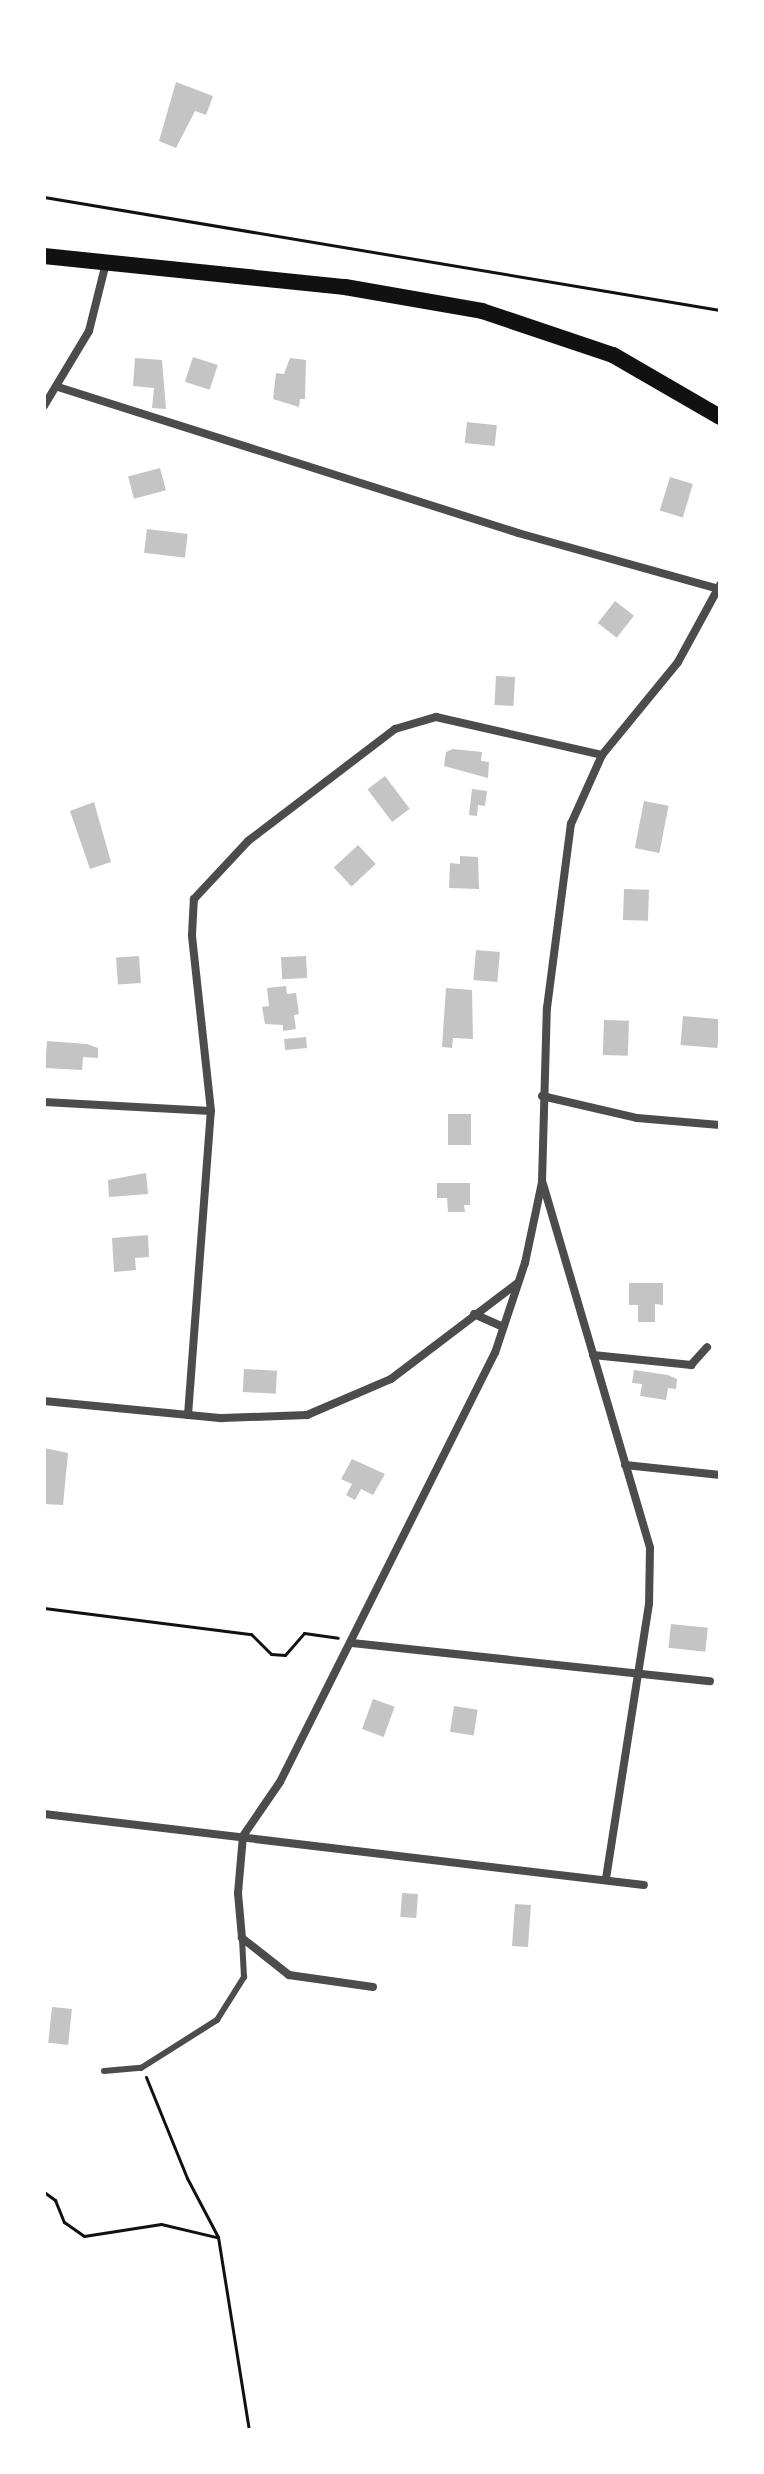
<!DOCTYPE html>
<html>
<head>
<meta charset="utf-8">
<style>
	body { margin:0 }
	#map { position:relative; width:764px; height:2474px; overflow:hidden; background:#fff; font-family:"Roboto Condensed",sans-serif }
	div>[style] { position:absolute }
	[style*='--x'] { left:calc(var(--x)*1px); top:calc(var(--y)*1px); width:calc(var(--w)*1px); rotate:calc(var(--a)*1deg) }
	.building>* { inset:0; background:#c4c4c4; transform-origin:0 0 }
	.path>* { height:3px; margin:-1.5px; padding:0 1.5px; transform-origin:1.5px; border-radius:1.5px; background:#111 }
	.service>* { height:6px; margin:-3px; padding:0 3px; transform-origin:3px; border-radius:3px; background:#4c4c4c }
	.minor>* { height:8px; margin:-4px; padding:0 4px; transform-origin:4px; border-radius:4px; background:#4c4c4c }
	.secondary>* { height:16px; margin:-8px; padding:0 8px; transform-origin:8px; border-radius:8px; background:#111 }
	span { translate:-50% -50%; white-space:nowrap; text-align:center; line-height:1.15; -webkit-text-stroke:8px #fff; paint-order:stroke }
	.frame { position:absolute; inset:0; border:46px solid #fff; pointer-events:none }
</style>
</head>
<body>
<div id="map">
	<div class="building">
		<div style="clip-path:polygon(176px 82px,213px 96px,206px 115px,195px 111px,176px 148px,159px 141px)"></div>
		<div style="left:193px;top:357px;width:26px;height:26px;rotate:18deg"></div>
		<div style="clip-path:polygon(135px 358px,162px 360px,166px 409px,152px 408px,154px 388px,133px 386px)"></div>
		<div style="clip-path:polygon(290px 358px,306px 360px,305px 399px,300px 399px,299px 407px,273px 399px,276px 373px,284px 374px)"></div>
		<div style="left:467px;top:422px;width:30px;height:21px;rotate:6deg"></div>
		<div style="left:160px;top:468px;width:23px;height:33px;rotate:75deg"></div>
		<div style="left:670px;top:477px;width:24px;height:35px;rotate:17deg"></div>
		<div style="left:147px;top:529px;width:41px;height:24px;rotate:7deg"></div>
		<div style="left:615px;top:601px;width:24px;height:28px;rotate:38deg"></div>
		<div style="left:496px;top:676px;width:19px;height:29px;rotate:3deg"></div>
		<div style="clip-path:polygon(453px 749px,482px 752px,481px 761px,489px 762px,488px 778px,444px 766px,446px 752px)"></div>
		<div style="left:385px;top:776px;width:41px;height:22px;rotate:53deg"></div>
		<div style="clip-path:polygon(472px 789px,487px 791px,485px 806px,478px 805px,477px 816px,469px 815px)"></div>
		<div style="left:644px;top:801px;width:25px;height:48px;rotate:11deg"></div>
		<div style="clip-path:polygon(94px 802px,111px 862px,90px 869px,70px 811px)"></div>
		<div style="left:358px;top:845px;width:26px;height:33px;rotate:47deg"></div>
		<div style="clip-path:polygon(460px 856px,478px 857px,479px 889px,449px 888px,450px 863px,460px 864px)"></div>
		<div style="left:624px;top:889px;width:25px;height:31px;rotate:2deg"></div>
		<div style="left:476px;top:950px;width:24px;height:30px;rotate:5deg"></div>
		<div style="left:139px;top:956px;width:27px;height:23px;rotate:86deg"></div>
		<div style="left:306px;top:956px;width:22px;height:25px;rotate:87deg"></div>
		<div style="clip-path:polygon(286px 986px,287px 994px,296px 993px,299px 1014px,294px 1015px,296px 1029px,283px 1031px,283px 1025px,265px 1024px,262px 1007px,269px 1006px,267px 988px)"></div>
		<div style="clip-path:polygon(446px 988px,472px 990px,473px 1039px,453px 1038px,452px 1048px,442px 1047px)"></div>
		<div style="left:683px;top:1016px;width:37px;height:29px;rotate:5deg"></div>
		<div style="left:604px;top:1020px;width:25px;height:35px;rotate:2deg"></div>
		<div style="left:306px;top:1037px;width:11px;height:22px;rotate:85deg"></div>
		<div style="clip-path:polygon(47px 1041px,87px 1044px,98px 1048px,98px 1058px,83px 1057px,82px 1070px,45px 1068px)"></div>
		<div style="left:448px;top:1114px;width:23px;height:31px"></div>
		<div style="clip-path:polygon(146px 1173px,148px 1194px,109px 1197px,108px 1180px)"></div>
		<div style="clip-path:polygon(437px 1183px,470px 1183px,470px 1205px,464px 1205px,465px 1212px,448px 1212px,447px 1198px,437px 1198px)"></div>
		<div style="clip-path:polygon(148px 1235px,149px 1257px,135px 1258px,136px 1270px,114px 1272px,112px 1238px)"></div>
		<div style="clip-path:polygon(629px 1283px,663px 1283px,663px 1305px,655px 1304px,655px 1322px,638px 1322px,638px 1305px,629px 1305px)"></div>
		<div style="left:244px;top:1369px;width:33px;height:23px;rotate:3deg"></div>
		<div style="clip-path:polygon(634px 1370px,668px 1375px,677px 1379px,676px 1389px,668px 1388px,666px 1400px,640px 1396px,642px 1384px,632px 1383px)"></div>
		<div style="clip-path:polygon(44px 1448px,68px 1453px,63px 1505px,44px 1504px)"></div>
		<div style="clip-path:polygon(352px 1459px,385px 1474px,373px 1495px,361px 1489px,355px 1500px,346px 1495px,352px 1484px,341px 1479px)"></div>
		<div style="left:671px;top:1624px;width:37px;height:24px;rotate:6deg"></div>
		<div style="left:373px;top:1699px;width:23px;height:32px;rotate:20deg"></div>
		<div style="left:454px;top:1706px;width:24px;height:26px;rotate:9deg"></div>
		<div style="left:402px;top:1893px;width:16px;height:24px;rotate:4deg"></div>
		<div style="left:515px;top:1904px;width:16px;height:42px;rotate:4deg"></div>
		<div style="left:52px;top:2007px;width:20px;height:36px;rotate:6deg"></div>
	</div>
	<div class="path">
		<div style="--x:44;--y:197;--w:685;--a:9.49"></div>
		<div style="--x:44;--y:1608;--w:209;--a:7.2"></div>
		<div style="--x:251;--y:1634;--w:28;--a:45"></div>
		<div style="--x:271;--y:1654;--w:14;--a:4"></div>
		<div style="--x:285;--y:1655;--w:29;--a:-49"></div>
		<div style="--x:304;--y:1633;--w:34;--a:8"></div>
		<div style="--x:146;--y:2077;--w:109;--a:67.9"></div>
		<div style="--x:187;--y:2178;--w:67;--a:62.3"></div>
		<div style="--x:218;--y:2237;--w:195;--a:80.9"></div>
		<div style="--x:44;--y:2192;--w:14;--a:36"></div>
		<div style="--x:55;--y:2200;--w:24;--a:68"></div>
		<div style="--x:64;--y:2222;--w:24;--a:35"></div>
		<div style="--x:84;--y:2236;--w:78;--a:-8.9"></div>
		<div style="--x:161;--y:2224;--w:57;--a:13.3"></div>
	</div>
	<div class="service">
		<div style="--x:104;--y:2071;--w:37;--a:-5"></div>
		<div style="--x:141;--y:2068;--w:90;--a:-32.3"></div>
		<div style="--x:217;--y:2020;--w:51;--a:-57.9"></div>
		<div style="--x:244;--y:1977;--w:39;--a:-93"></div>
	</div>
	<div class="minor">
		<div style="--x:58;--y:387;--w:483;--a:17.6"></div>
		<div style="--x:518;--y:533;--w:208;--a:15.6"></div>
		<div style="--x:44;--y:406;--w:87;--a:-59"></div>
		<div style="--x:89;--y:331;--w:70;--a:-76"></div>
		<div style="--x:542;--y:1096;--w:98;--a:13"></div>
		<div style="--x:637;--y:1118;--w:83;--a:4.8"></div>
		<div style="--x:44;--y:1102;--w:167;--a:3.1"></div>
		<div style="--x:543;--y:1184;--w:379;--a:73.6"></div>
		<div style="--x:650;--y:1548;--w:56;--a:91"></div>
		<div style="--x:649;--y:1604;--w:279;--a:98.9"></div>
		<div style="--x:474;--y:1314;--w:32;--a:24"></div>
		<div style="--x:593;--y:1355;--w:99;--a:5.8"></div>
		<div style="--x:691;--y:1365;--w:24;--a:-48"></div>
		<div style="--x:44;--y:1401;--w:179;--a:5.5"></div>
		<div style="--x:222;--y:1418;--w:85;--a:-2"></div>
		<div style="--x:307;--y:1415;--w:91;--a:-23.2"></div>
		<div style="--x:391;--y:1379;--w:157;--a:-37.2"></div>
		<div style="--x:188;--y:1415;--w:305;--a:-85.7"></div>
		<div style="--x:211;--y:1111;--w:177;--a:-96.2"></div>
		<div style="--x:192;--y:935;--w:36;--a:-87"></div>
		<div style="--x:194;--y:899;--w:79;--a:-47"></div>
		<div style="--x:248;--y:841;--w:185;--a:-37.3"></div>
		<div style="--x:395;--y:729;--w:43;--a:-16.3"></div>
		<div style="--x:436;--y:717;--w:170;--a:12.9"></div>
		<div style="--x:625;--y:1465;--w:96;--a:6"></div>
		<div style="--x:352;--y:1643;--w:360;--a:6.1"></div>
		<div style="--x:44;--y:1814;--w:604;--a:6.75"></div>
		<div style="--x:373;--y:1987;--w:85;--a:-171.9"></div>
		<div style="--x:289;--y:1975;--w:60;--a:-141.8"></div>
		<div style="--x:242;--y:1938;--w:45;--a:-95.1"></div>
		<div style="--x:238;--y:1893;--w:57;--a:-85"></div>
		<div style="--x:243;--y:1836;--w:65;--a:-55.6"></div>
		<div style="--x:280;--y:1782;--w:480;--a:-63.4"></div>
		<div style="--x:495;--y:1353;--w:95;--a:-71.6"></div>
		<div style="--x:525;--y:1263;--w:83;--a:-78.1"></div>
		<div style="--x:542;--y:1182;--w:174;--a:-88.4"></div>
		<div style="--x:547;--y:1008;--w:186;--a:-82.6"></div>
		<div style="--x:571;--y:824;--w:76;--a:-65.8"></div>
		<div style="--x:602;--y:755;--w:120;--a:-50.7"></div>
		<div style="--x:678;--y:662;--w:88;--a:-61.4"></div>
	</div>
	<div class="secondary">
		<div style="--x:44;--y:256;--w:303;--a:5.9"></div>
		<div style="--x:345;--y:287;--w:139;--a:9.9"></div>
		<div style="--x:482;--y:311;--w:138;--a:18.6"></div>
		<div style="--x:613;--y:355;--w:124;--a:30.1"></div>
	</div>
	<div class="frame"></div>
</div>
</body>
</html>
